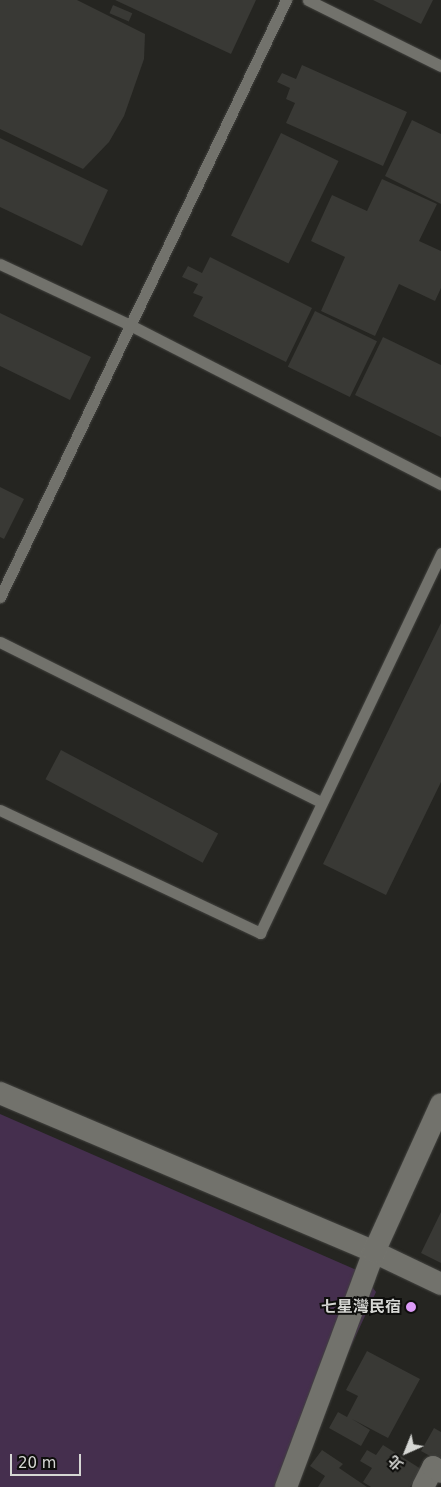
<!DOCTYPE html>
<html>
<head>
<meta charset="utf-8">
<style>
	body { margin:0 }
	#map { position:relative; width:441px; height:1487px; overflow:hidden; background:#252521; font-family:"DejaVu Sans","Noto Sans TC",sans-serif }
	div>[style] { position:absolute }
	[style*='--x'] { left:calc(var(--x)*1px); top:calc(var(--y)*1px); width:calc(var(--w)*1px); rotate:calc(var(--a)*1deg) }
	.green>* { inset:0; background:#452f4e }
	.building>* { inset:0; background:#393935; transform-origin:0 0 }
	.roads { filter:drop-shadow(0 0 1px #42423f) drop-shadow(0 0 1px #42423f) }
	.service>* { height:11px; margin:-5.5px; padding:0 5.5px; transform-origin:5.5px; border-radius:5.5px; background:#72726c }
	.minor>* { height:22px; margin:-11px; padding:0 11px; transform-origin:11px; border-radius:11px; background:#72726c }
	.dots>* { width:14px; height:14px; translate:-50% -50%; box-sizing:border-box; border:2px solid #0e0e0c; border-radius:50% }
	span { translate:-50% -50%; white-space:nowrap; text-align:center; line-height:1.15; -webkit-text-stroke:4px #0e0e0c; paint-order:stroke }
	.poi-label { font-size:16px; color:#d6d7d4; font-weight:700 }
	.right { translate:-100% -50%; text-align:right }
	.north { position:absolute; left:381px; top:1427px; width:50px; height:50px; -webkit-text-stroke:4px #0e0e0c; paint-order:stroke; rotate:224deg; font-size:14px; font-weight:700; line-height:20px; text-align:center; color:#d6d7d4 }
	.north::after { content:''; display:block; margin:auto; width:18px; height:22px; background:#d6d7d4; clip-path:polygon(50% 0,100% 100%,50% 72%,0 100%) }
	.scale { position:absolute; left:10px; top:1454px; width:71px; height:22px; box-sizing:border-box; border:2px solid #d6d7d4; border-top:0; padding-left:6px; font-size:15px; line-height:18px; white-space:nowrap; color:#d6d7d4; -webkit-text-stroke:4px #0e0e0c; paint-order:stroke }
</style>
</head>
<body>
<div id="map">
	<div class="green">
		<div style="clip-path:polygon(0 1114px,361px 1272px,376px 1292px,286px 1487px,0 1487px)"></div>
	</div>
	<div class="building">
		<div style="clip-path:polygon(0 0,77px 0,145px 34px,144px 59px,124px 116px,109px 142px,83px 169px,0 129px)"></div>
		<div style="clip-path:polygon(115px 0,256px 0,231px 54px)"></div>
		<div style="clip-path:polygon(373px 0,433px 0,421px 24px)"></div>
		<div style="left:113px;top:5px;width:21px;height:9px;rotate:23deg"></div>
		<div style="clip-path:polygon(302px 65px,407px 112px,383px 166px,286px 123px,295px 103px,286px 99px,290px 88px,277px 82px,282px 73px,296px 79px)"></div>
		<div style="clip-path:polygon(412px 120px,441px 134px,441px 204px,385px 176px)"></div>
		<div style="left:281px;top:133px;width:64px;height:114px;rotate:26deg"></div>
		<div style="clip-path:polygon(0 138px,108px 190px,82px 246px,0 207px)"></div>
		<div style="clip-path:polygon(382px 179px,437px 204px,419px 241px,441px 251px,441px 288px,435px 301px,399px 284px,375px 336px,321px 311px,345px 257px,311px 241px,332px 195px,367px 211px)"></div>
		<div style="clip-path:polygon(210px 257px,312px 308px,286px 362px,193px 316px,203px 297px,193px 293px,198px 284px,182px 277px,188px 266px,202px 273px)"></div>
		<div style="left:315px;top:311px;width:69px;height:62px;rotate:26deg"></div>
		<div style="clip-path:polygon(0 313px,91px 357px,70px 400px,0 366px)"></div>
		<div style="clip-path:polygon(383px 337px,441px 365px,441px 437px,355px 395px)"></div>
		<div style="clip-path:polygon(0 487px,24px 499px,4px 539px,0 537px)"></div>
		<div style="clip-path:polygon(441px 623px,441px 782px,386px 895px,323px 864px)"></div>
		<div style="left:61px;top:750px;width:178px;height:33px;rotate:28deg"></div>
		<div style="clip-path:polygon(441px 1212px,441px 1263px,421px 1253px)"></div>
		<div style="clip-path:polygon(367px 1351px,420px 1379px,388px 1438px,352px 1419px,370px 1430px,361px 1446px,329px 1428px,338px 1412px,347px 1417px,358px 1396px,346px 1390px)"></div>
		<div style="clip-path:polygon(434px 1428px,441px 1432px,441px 1462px,421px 1451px)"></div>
		<div style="clip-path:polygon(383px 1445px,421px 1469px,410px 1487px,371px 1487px,363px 1482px,372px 1468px,360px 1461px,367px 1450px,376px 1455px)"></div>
		<div style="clip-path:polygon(322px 1450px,343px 1464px,339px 1468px,367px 1487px,318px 1487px,325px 1476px,310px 1466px)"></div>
	</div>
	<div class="roads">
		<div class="service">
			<div style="--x:308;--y:0;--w:148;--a:26.4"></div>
			<div style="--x:0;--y:264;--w:144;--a:25.1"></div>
			<div style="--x:130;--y:325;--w:349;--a:27.1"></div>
			<div style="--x:0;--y:597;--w:662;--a:-64.4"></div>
			<div style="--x:0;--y:642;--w:356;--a:26.5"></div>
			<div style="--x:0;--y:810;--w:288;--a:25.3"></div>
			<div style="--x:260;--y:933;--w:421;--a:-64.5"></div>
		</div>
		<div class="minor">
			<div style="--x:0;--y:1093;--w:406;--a:23"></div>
			<div style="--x:374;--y:1252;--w:74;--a:25.5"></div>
			<div style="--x:286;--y:1487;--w:251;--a:-69.5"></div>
			<div style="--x:374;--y:1252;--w:162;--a:-65.6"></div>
			<div style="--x:423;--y:1487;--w:22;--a:-63"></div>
			<div style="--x:433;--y:1467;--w:9;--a:32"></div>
		</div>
	</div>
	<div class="dots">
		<div style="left:411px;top:1307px;background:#db9af6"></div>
	</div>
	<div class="poi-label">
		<span class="right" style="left:401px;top:1307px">七星灣民宿</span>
	</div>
	<div class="north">北</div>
	<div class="scale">20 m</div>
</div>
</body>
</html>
